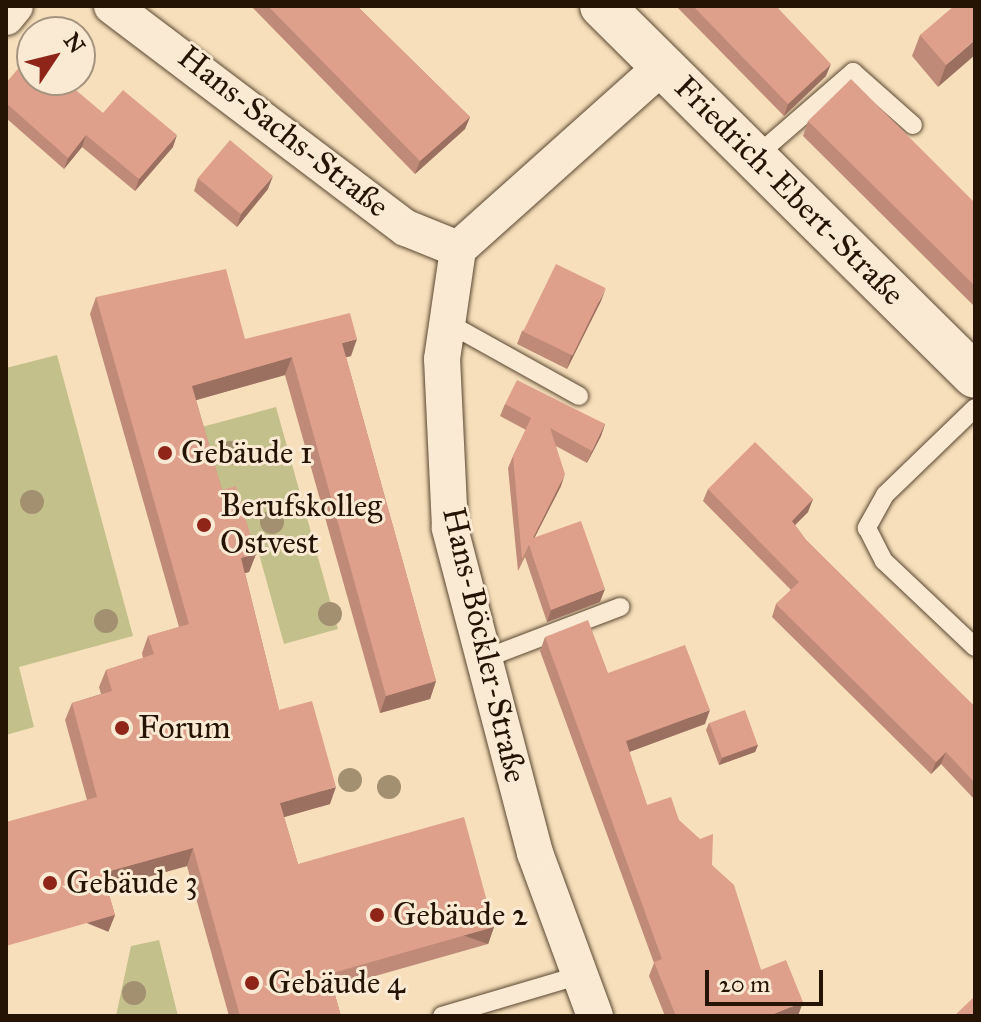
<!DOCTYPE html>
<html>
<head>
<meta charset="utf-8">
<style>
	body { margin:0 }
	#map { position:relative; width:981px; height:1022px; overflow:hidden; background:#f7dfbb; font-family:"IM FELL Great Primer",serif }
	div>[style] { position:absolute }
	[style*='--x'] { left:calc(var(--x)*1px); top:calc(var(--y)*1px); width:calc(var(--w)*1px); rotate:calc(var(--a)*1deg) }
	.green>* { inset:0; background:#c3c08c }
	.roads { filter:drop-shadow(0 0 2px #5a4731) drop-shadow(0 0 2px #5a4731) }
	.lane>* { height:18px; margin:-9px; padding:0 9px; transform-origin:9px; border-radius:9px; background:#faead3 }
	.street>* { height:36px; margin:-18px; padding:0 18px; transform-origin:18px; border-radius:18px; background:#faead3 }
	.secondary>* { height:44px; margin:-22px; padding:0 22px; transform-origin:22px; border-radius:22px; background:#faead3 }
	.trees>* { width:24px; height:24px; margin:-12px; border-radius:50%; background:#a29070 }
	.wall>* { inset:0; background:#bf8a78 }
	.shaded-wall>* { inset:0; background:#9b7061; transform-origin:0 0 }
	.building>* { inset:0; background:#dea08b; transform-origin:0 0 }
	.dots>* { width:22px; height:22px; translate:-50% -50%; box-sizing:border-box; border:4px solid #faead3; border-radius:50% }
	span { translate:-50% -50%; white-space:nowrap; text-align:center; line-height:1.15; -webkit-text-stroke:6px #faead3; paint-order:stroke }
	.street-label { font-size:32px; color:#251403 }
	.poi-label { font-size:32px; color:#251403 }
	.left { translate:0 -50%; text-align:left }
	.frame { position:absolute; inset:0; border:8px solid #251403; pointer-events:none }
	.north { position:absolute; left:16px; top:16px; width:80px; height:80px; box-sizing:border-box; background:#faead3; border:2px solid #a59480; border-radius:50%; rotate:55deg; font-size:22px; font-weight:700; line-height:32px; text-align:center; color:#251403 }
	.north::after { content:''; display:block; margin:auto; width:28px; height:36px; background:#8f2418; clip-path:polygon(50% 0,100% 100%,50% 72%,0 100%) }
	.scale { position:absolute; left:705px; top:970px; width:118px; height:36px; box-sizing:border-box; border:4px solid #251403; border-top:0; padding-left:10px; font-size:24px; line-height:28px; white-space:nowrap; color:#251403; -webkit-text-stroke:6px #faead3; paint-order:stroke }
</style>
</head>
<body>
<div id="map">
	<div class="green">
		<div style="clip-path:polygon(57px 355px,133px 636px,19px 667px,34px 727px,6px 735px,6px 368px)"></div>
		<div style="clip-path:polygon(276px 407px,338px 629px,284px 644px,259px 554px,249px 557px,218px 500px,198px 428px)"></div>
		<div style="clip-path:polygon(159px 940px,178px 1016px,116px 1016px,131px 946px)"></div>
	</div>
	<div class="roads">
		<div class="lane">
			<div style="--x:755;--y:157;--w:130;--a:-40.9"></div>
			<div style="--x:853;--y:72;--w:80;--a:41.5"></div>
			<div style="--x:448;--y:323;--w:150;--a:29.1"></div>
			<div style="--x:975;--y:408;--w:125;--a:136"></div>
			<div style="--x:885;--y:495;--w:38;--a:119"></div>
			<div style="--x:867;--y:528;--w:37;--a:63"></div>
			<div style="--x:884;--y:561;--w:125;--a:43.4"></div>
			<div style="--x:484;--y:659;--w:146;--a:-20.9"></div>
			<div style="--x:442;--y:1016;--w:144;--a:-16.5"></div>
		</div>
		<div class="street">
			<div style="--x:112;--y:6;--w:368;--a:37.1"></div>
			<div style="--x:406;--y:228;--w:56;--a:22"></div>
			<div style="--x:6;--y:17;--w:14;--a:-51"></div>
			<div style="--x:595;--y:1016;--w:174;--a:-110.2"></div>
			<div style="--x:535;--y:853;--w:336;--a:-104.7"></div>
			<div style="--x:450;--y:528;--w:169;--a:-92.7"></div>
			<div style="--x:442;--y:359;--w:111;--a:-81.7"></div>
			<div style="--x:458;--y:249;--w:275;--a:-41.8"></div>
		</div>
		<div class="secondary">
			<div style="--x:602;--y:6;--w:525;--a:44.77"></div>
		</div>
	</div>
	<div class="trees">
		<div style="left:230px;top:453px"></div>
		<div style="left:32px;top:502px"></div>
		<div style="left:272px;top:522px"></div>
		<div style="left:330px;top:614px"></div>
		<div style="left:106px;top:621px"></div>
		<div style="left:350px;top:780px"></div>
		<div style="left:389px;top:787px"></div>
		<div style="left:134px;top:993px"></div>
	</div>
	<div class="wall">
		<div style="clip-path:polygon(251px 6px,357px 6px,470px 117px,465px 129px,415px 174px)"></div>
		<div style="clip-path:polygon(676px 6px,776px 6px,826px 76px,784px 116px)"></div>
		<div style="clip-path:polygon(975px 6px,938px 87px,912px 56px,920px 35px)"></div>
		<div style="clip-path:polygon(6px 83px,103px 113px,173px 147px,135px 191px,82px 147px,64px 169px,6px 118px)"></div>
		<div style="clip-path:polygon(808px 121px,975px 203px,975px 307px,803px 136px)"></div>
		<div style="clip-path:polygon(198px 178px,268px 189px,237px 227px,194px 191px)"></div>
		<div style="clip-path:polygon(96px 297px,245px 339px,351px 356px,346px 357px,436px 681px,430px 699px,380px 713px,285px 375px,196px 400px,222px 490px,256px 554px,249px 572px,245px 573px,279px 710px,330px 804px,284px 817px,298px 864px,494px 927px,488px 944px,333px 988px,341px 1016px,229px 1016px,187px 866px,107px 888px,115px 915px,108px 932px,87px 800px,65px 720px,72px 703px,101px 694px,99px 687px,106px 670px,143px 658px,142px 653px,148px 636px,179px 627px,90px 314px)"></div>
		<div style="clip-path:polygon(601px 301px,567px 369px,517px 344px,522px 331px)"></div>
		<div style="clip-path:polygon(505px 404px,605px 424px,601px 436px,587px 463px,556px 446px,561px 486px,535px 537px,600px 602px,547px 622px,525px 557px,518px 571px,508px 468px,513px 456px,526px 430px,500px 416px)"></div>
		<div style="clip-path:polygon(708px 489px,813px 499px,808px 512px,795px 525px,806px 540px,975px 707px,975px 800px,941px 764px,931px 774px,772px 617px,776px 604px,791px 590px,703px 501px)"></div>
		<div style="clip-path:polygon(545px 637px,608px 673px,705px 724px,629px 752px,647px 805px,679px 820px,712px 865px,761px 970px,798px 1016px,665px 1016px,649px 976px,654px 963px,540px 651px)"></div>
		<div style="clip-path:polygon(709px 723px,758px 745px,755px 752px,719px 765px,706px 730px)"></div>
	</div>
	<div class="shaded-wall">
		<div style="clip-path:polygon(975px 40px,975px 55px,938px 87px,946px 65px)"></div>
		<div style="clip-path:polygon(831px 64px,826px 76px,784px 116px,788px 104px)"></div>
		<div style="clip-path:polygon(470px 117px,465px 129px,415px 174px,420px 161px)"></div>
		<div style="clip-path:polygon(86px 135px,82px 147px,64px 169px,68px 158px)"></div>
		<div style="clip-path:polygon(177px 135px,173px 147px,135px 191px,139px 179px)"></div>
		<div style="clip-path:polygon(273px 176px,268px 189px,237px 227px,241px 214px)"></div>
		<div style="clip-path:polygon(606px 288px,601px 301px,567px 369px,571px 356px)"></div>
		<div style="clip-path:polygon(357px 339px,351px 356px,336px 360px,342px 343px)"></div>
		<div style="clip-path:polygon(292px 357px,285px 375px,186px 403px,192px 386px)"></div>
		<div style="clip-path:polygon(605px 424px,601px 436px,587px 463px,592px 451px)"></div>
		<div style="clip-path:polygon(565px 474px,561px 486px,528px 550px,533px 538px)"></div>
		<div style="clip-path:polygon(813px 499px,808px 512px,787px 533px,792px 521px)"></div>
		<div style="clip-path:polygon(256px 554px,249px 572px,235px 576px,241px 558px)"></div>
		<div style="clip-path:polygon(605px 589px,600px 602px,547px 622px,551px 610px)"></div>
		<div style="clip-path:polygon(436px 681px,430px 699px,380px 713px,386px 696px)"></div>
		<div style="clip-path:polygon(710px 710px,705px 724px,621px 755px,626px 741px)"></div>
		<div style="clip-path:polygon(758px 745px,755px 752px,719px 765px,722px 758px)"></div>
		<div style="clip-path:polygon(946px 752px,941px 764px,931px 774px,936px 762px)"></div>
		<div style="clip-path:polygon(336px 787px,330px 804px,274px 820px,280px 803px)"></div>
		<div style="clip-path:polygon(193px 848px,187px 866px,97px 891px,103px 873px)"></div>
		<div style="left:115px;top:915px;width:18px;height:113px;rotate:112deg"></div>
		<div style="left:494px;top:927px;width:18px;height:172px;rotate:109deg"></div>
		<div style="clip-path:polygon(803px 1002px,798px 1016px,769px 1016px)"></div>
	</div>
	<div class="building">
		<div style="clip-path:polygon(268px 6px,357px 6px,470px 117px,420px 161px)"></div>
		<div style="clip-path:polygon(693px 6px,776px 6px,831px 64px,788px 104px)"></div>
		<div style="clip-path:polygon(954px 6px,975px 6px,975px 40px,946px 65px,920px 35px)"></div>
		<div style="clip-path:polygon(32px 52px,32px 80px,64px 80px,103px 113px,123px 90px,177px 135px,139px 179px,86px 135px,68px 158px,6px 103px,6px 83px)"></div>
		<div style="clip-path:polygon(851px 79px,975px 203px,975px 286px,808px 121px)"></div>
		<div style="left:230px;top:140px;width:56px;height:50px;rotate:40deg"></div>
		<div style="left:556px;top:264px;width:55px;height:75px;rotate:26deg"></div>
		<div style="clip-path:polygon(226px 269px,245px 339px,350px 313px,357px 339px,342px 343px,436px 681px,386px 696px,292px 357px,192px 386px,222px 490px,236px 486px,256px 554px,241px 558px,279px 710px,312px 701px,336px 787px,280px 803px,298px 864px,464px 817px,494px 927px,329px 974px,341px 1016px,240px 1016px,193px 848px,103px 873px,115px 915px,6px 946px,6px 822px,97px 797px,72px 703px,112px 691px,106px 670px,154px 654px,148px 636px,189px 624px,96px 297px)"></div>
		<div style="clip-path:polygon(517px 380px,605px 424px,592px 451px,550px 428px,565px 474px,533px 538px,581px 521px,605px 589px,551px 610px,529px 545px,522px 559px,513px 456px,531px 418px,505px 404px)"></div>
		<div style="clip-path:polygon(755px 442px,813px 499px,792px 521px,806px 540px,975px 707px,975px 783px,946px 752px,936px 762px,776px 604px,799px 582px,708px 489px)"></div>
		<div style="clip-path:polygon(588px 620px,608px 673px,685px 645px,710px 710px,626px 741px,647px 805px,671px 797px,679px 820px,700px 839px,713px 834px,712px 865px,734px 885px,761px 970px,786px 960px,803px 1002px,769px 1016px,676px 1016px,654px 962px,662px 959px,545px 637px)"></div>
		<div style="left:745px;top:710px;width:37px;height:38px;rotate:70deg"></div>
		<div style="clip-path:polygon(974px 997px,975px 998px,975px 1016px,954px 1016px)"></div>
	</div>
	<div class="dots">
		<div style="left:165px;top:453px;background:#8f2418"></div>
		<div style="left:204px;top:525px;background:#8f2418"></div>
		<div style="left:122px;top:728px;background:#8f2418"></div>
		<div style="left:50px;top:883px;background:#8f2418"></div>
		<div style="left:377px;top:915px;background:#8f2418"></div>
		<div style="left:252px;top:983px;background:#8f2418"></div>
	</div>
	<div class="street-label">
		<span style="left:283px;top:132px;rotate:38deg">Hans-Sachs-Straße</span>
		<span style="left:789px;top:191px;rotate:45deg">Friedrich-Ebert-Straße</span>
		<span style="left:484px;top:645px;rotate:77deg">Hans-Böckler-Straße</span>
	</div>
	<div class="poi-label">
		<span class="left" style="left:181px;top:453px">Gebäude 1</span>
		<span class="left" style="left:220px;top:525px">Berufskolleg<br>Ostvest</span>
		<span class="left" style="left:138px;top:728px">Forum</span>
		<span class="left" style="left:66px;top:883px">Gebäude 3</span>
		<span class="left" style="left:393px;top:915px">Gebäude 2</span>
		<span class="left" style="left:268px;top:983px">Gebäude 4</span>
	</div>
	<div class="frame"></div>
	<div class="north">N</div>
	<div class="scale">20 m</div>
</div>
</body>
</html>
